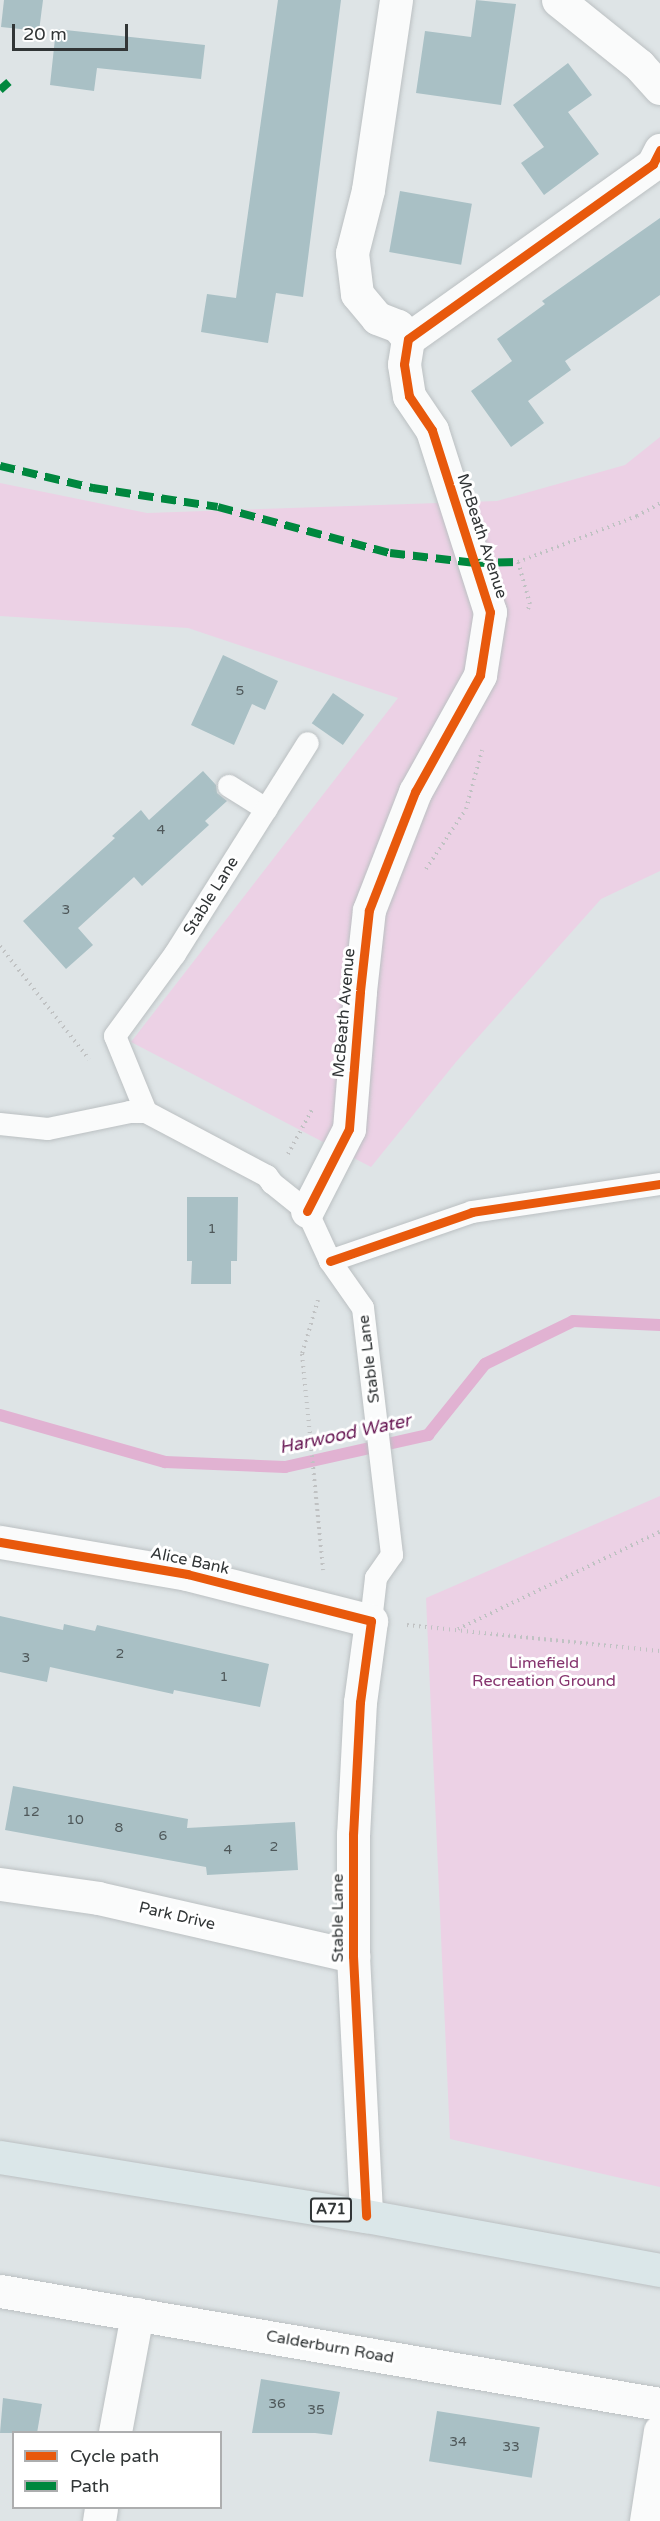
<!DOCTYPE html>
<html>
<head>
<meta charset="utf-8">
<style>
	body { margin:0 }
	#map { position:relative; width:660px; height:2521px; overflow:hidden; background:#dee4e6; font-family:"Varela Round",sans-serif }
	div>[style] { position:absolute }
	[style*='--x'] { left:calc(var(--x)*1px); top:calc(var(--y)*1px); width:calc(var(--w)*1px); rotate:calc(var(--a)*1deg) }
	.green>* { inset:0; background:#ecd1e5 }
	.stream>* { height:12px; margin:-6px; padding:0 6px; transform-origin:6px; border-radius:6px; background:#e1b2d2 }
	.building>* { inset:0; background:#a9c0c5; transform-origin:0 0 }
	.path>* { height:4px; margin-top:-2px; transform-origin:0; background:repeating-linear-gradient(90deg,#c0c2c3 0 1.5px,transparent 0 6px) }
	.roads { filter:drop-shadow(0 0 2px #bbc0c2) drop-shadow(0 0 2px #bbc0c2) }
	.lane>* { height:22px; margin:-11px; padding:0 11px; transform-origin:11px; border-radius:11px; background:#fafbfb }
	.street>* { height:33px; margin:-16.5px; padding:0 16.5px; transform-origin:16.5px; border-radius:16.5px; background:#fafbfb }
	.primary>* { height:33px; margin:-16.5px; padding:0 16.5px; transform-origin:16.5px; border-radius:16.5px; background:#dbe7e9 }
	.quiet>* { height:8px; margin-top:-4px; transform-origin:0; background:repeating-linear-gradient(90deg,#00873e 0 15px,transparent 0 23px) }
	.cycleway>* { height:9px; margin:-4.5px; padding:0 4.5px; transform-origin:4.5px; border-radius:4.5px; background:#e8590c }
	span { translate:-50% -50%; white-space:nowrap; text-align:center; line-height:1.15; -webkit-text-stroke:6px #fff; paint-order:stroke }
	.number-label { font-size:14px; color:#4f585a }
	.number-label span { -webkit-text-stroke-width:0 }
	.shield-label span { padding:2px 4px; background:#fff; border:2px solid; border-radius:4px; -webkit-text-stroke-width:0 }
	.shield-label { font-size:15px; color:#313536; font-weight:700 }
	.street-label { font-size:16px; color:#313536 }
	.park-label { font-size:16px; color:#85346e }
	.water-label { font-size:18px; color:#651451; font-style:italic }
	.legend { position:absolute; left:12px; top:2431px; width:210px; height:78px; box-sizing:border-box; background:#fff; border:2px solid #adaeaf; margin:0; padding:8px 10px; list-style:none; font-size:18px; color:#313536 }
	.legend li { display:flex; align-items:center; gap:12px; height:30px }
	.legend b { width:30px; border:2px solid #adaeaf }
	.scale { position:absolute; left:12px; top:24px; width:116px; height:27px; box-sizing:border-box; border:3px solid #313536; border-top:0; padding-left:8px; font-size:18px; line-height:21px; white-space:nowrap; color:#313536; -webkit-text-stroke:4px #fff; paint-order:stroke }
</style>
</head>
<body>
<div id="map">
	<div class="green">
		<div style="clip-path:polygon(660px 437px,660px 871px,601px 899px,456px 1062px,371px 1167px,131px 1042px,398px 698px,188px 628px,0 616px,0 483px,147px 513px,497px 501px,625px 465px)"></div>
		<div style="clip-path:polygon(660px 1496px,660px 2187px,450px 2139px,426px 1598px)"></div>
	</div>
	<div class="stream">
		<div style="--x:0;--y:1415;--w:172;--a:15.9"></div>
		<div style="--x:165;--y:1462;--w:120;--a:2.4"></div>
		<div style="--x:285;--y:1467;--w:147;--a:-12.6"></div>
		<div style="--x:428;--y:1435;--w:91;--a:-51.2"></div>
		<div style="--x:485;--y:1364;--w:98;--a:-26"></div>
		<div style="--x:573;--y:1321;--w:87;--a:2.6"></div>
	</div>
	<div class="building">
		<div style="clip-path:polygon(4px 0,43px 0,39px 31px,1px 27px)"></div>
		<div style="clip-path:polygon(278px 0,341px 0,303px 297px,276px 293px,268px 343px,201px 332px,207px 294px,236px 298px)"></div>
		<div style="clip-path:polygon(476px 0,516px 4px,501px 105px,416px 93px,425px 31px,471px 37px)"></div>
		<div style="clip-path:polygon(56px 29px,205px 45px,201px 79px,97px 68px,94px 91px,50px 85px)"></div>
		<div style="clip-path:polygon(568px 63px,592px 95px,568px 112px,599px 154px,544px 195px,521px 163px,544px 147px,513px 105px)"></div>
		<div style="left:400px;top:191px;width:73px;height:62px;rotate:10deg"></div>
		<div style="clip-path:polygon(660px 218px,660px 295px,565px 361px,571px 370px,528px 401px,544px 423px,511px 447px,471px 391px,512px 361px,497px 339px,545px 304px,542px 301px)"></div>
		<div style="clip-path:polygon(223px 655px,278px 681px,265px 710px,252px 704px,234px 745px,191px 725px)"></div>
		<div style="left:333px;top:693px;width:38px;height:37px;rotate:35deg"></div>
		<div style="clip-path:polygon(203px 771px,216px 785px,217px 793px,227px 801px,205px 821px,209px 825px,142px 886px,134px 877px,78px 928px,93px 945px,66px 969px,23px 921px,115px 838px,112px 836px,141px 810px,149px 820px)"></div>
		<div style="clip-path:polygon(187px 1197px,238px 1197px,237px 1261px,231px 1261px,231px 1284px,191px 1284px,192px 1261px,187px 1261px)"></div>
		<div style="clip-path:polygon(0 1616px,63px 1630px,64px 1624px,95px 1631px,97px 1625px,269px 1664px,260px 1707px,174px 1690px,173px 1694px,50px 1667px,47px 1682px,0 1672px)"></div>
		<div style="clip-path:polygon(13px 1786px,188px 1819px,187px 1828px,295px 1822px,298px 1870px,207px 1875px,206px 1867px,5px 1830px)"></div>
		<div style="clip-path:polygon(261px 2379px,340px 2392px,332px 2435px,315px 2433px,252px 2433px)"></div>
		<div style="clip-path:polygon(3px 2398px,42px 2404px,37px 2433px,0 2433px)"></div>
		<div style="left:437px;top:2411px;width:104px;height:51px;rotate:9deg"></div>
	</div>
	<div class="path">
		<div style="--x:528;--y:609;--w:5;--a:-68"></div>
		<div style="--x:530;--y:604;--w:44;--a:-105.9"></div>
		<div style="--x:518;--y:562;--w:128;--a:-21.1"></div>
		<div style="--x:637;--y:516;--w:26;--a:-29"></div>
		<div style="--x:426;--y:869;--w:72;--a:-56.3"></div>
		<div style="--x:466;--y:809;--w:61;--a:-74.8"></div>
		<div style="--x:0;--y:946;--w:144;--a:51.8"></div>
		<div style="--x:288;--y:1154;--w:52;--a:-61.5"></div>
		<div style="--x:318;--y:1300;--w:56;--a:106.5"></div>
		<div style="--x:302;--y:1354;--w:217;--a:84.4"></div>
		<div style="--x:407;--y:1625;--w:254;--a:5.9"></div>
		<div style="--x:458;--y:1629;--w:224;--a:-25.7"></div>
	</div>
	<div class="roads">
		<div class="lane">
			<div style="--x:229;--y:786;--w:44;--a:31.9"></div>
			<div style="--x:146;--y:1112;--w:82;--a:-112.2"></div>
			<div style="--x:115;--y:1036;--w:102;--a:-53.8"></div>
			<div style="--x:175;--y:954;--w:249;--a:-57.8"></div>
			<div style="--x:0;--y:1124;--w:48;--a:5.9"></div>
			<div style="--x:48;--y:1129;--w:84;--a:-11.7"></div>
			<div style="--x:130;--y:1112;--w:16;--a:0"></div>
			<div style="--x:146;--y:1112;--w:137;--a:27.9"></div>
			<div style="--x:267;--y:1176;--w:9;--a:54"></div>
			<div style="--x:272;--y:1183;--w:45;--a:38.7"></div>
			<div style="--x:307;--y:1211;--w:55;--a:65.3"></div>
			<div style="--x:330;--y:1261;--w:57;--a:54.9"></div>
			<div style="--x:363;--y:1308;--w:249;--a:83.3"></div>
			<div style="--x:392;--y:1555;--w:28;--a:125"></div>
			<div style="--x:376;--y:1578;--w:43;--a:96.6"></div>
			<div style="--x:330;--y:1261;--w:150;--a:-19"></div>
			<div style="--x:472;--y:1212;--w:190;--a:-8.5"></div>
		</div>
		<div class="street">
			<div style="--x:396;--y:0;--w:192;--a:98.4"></div>
			<div style="--x:368;--y:190;--w:65;--a:104.3"></div>
			<div style="--x:352;--y:253;--w:41;--a:83"></div>
			<div style="--x:357;--y:294;--w:31;--a:50"></div>
			<div style="--x:377;--y:318;--w:22;--a:21"></div>
			<div style="--x:398;--y:326;--w:16;--a:52"></div>
			<div style="--x:558;--y:0;--w:104;--a:38.7"></div>
			<div style="--x:639;--y:65;--w:31;--a:48"></div>
			<div style="--x:307;--y:1211;--w:92;--a:-62.9"></div>
			<div style="--x:349;--y:1129;--w:138;--a:-85.4"></div>
			<div style="--x:360;--y:991;--w:81;--a:-83.7"></div>
			<div style="--x:369;--y:910;--w:127;--a:-68.7"></div>
			<div style="--x:415;--y:792;--w:134;--a:-60.9"></div>
			<div style="--x:480;--y:675;--w:64;--a:-81"></div>
			<div style="--x:490;--y:612;--w:191;--a:-107.7"></div>
			<div style="--x:432;--y:430;--w:41;--a:-124.1"></div>
			<div style="--x:409;--y:396;--w:32;--a:-99"></div>
			<div style="--x:404;--y:364;--w:25;--a:-81"></div>
			<div style="--x:408;--y:339;--w:301;--a:-35.5"></div>
			<div style="--x:653;--y:164;--w:16;--a:-63"></div>
			<div style="--x:0;--y:1542;--w:190;--a:9.7"></div>
			<div style="--x:187;--y:1574;--w:190;--a:14.3"></div>
			<div style="--x:371;--y:1621;--w:82;--a:97.7"></div>
			<div style="--x:360;--y:1702;--w:132;--a:93"></div>
			<div style="--x:353;--y:1834;--w:122;--a:90"></div>
			<div style="--x:353;--y:1956;--w:260;--a:87.1"></div>
			<div style="--x:0;--y:1884;--w:99;--a:8.1"></div>
			<div style="--x:98;--y:1898;--w:262;--a:12.8"></div>
			<div style="--x:0;--y:2291;--w:670;--a:9.72"></div>
			<div style="--x:115;--y:2432;--w:120;--a:-79.4"></div>
			<div style="--x:99;--y:2521;--w:13;--a:-81"></div>
			<div style="--x:646;--y:2521;--w:91;--a:-81.2"></div>
		</div>
		<div class="primary">
			<div style="--x:0;--y:2157;--w:371;--a:9.2"></div>
			<div style="--x:366;--y:2216;--w:299;--a:10.4"></div>
		</div>
	</div>
	<div class="quiet">
		<div style="--x:0;--y:90;--w:12;--a:-42"></div>
		<div style="--x:0;--y:466;--w:96;--a:13.3"></div>
		<div style="--x:93;--y:488;--w:126;--a:8.6"></div>
		<div style="--x:218;--y:507;--w:178;--a:15"></div>
		<div style="--x:390;--y:553;--w:86;--a:6.7"></div>
		<div style="--x:475;--y:563;--w:43;--a:-1.3"></div>
	</div>
	<div class="cycleway">
		<div style="--x:307;--y:1211;--w:92;--a:-62.9"></div>
		<div style="--x:349;--y:1129;--w:138;--a:-85.4"></div>
		<div style="--x:360;--y:991;--w:81;--a:-83.7"></div>
		<div style="--x:369;--y:910;--w:127;--a:-68.7"></div>
		<div style="--x:415;--y:792;--w:134;--a:-60.9"></div>
		<div style="--x:480;--y:675;--w:64;--a:-81"></div>
		<div style="--x:490;--y:612;--w:191;--a:-107.7"></div>
		<div style="--x:432;--y:430;--w:41;--a:-124.1"></div>
		<div style="--x:409;--y:396;--w:32;--a:-99"></div>
		<div style="--x:404;--y:364;--w:25;--a:-81"></div>
		<div style="--x:408;--y:339;--w:301;--a:-35.5"></div>
		<div style="--x:653;--y:164;--w:16;--a:-63"></div>
		<div style="--x:330;--y:1261;--w:150;--a:-19"></div>
		<div style="--x:472;--y:1212;--w:190;--a:-8.5"></div>
		<div style="--x:0;--y:1542;--w:190;--a:9.7"></div>
		<div style="--x:187;--y:1574;--w:190;--a:14.3"></div>
		<div style="--x:371;--y:1621;--w:82;--a:97.7"></div>
		<div style="--x:360;--y:1702;--w:132;--a:93"></div>
		<div style="--x:353;--y:1834;--w:122;--a:90"></div>
		<div style="--x:353;--y:1956;--w:260;--a:87.1"></div>
	</div>
	<div class="number-label">
		<span style="left:240px;top:691px">5</span>
		<span style="left:161px;top:830px">4</span>
		<span style="left:66px;top:910px">3</span>
		<span style="left:212px;top:1229px">1</span>
		<span style="left:120px;top:1654px">2</span>
		<span style="left:26px;top:1658px">3</span>
		<span style="left:224px;top:1677px">1</span>
		<span style="left:31px;top:1812px">12</span>
		<span style="left:75px;top:1820px">10</span>
		<span style="left:119px;top:1828px">8</span>
		<span style="left:163px;top:1836px">6</span>
		<span style="left:274px;top:1847px">2</span>
		<span style="left:228px;top:1850px">4</span>
		<span style="left:277px;top:2404px">36</span>
		<span style="left:316px;top:2410px">35</span>
		<span style="left:458px;top:2442px">34</span>
		<span style="left:511px;top:2447px">33</span>
	</div>
	<div class="shield-label">
		<span style="left:331px;top:2210px">A71</span>
	</div>
	<div class="street-label">
		<span style="left:482px;top:536px;rotate:72deg">McBeath Avenue</span>
		<span style="left:211px;top:896px;rotate:-58deg">Stable Lane</span>
		<span style="left:344px;top:1013px;rotate:-85deg">McBeath Avenue</span>
		<span style="left:369px;top:1359px;rotate:-97deg">Stable Lane</span>
		<span style="left:190px;top:1561px;rotate:12deg">Alice Bank</span>
		<span style="left:177px;top:1916px;rotate:13deg">Park Drive</span>
		<span style="left:338px;top:1918px;rotate:-90deg">Stable Lane</span>
		<span style="left:330px;top:2347px;rotate:10deg">Calderburn Road</span>
	</div>
	<div class="park-label">
		<span style="left:544px;top:1672px">Limefield<br>Recreation Ground</span>
	</div>
	<div class="water-label">
		<span style="left:345px;top:1434px;rotate:-12deg">Harwood Water</span>
	</div>
	<ul class="legend">
	<li><b style="height:8px;background:#e8590c"></b>Cycle path</li>
	<li><b style="height:8px;background:#00873e"></b>Path</li>
	</ul>
	<div class="scale">20 m</div>
</div>
</body>
</html>
